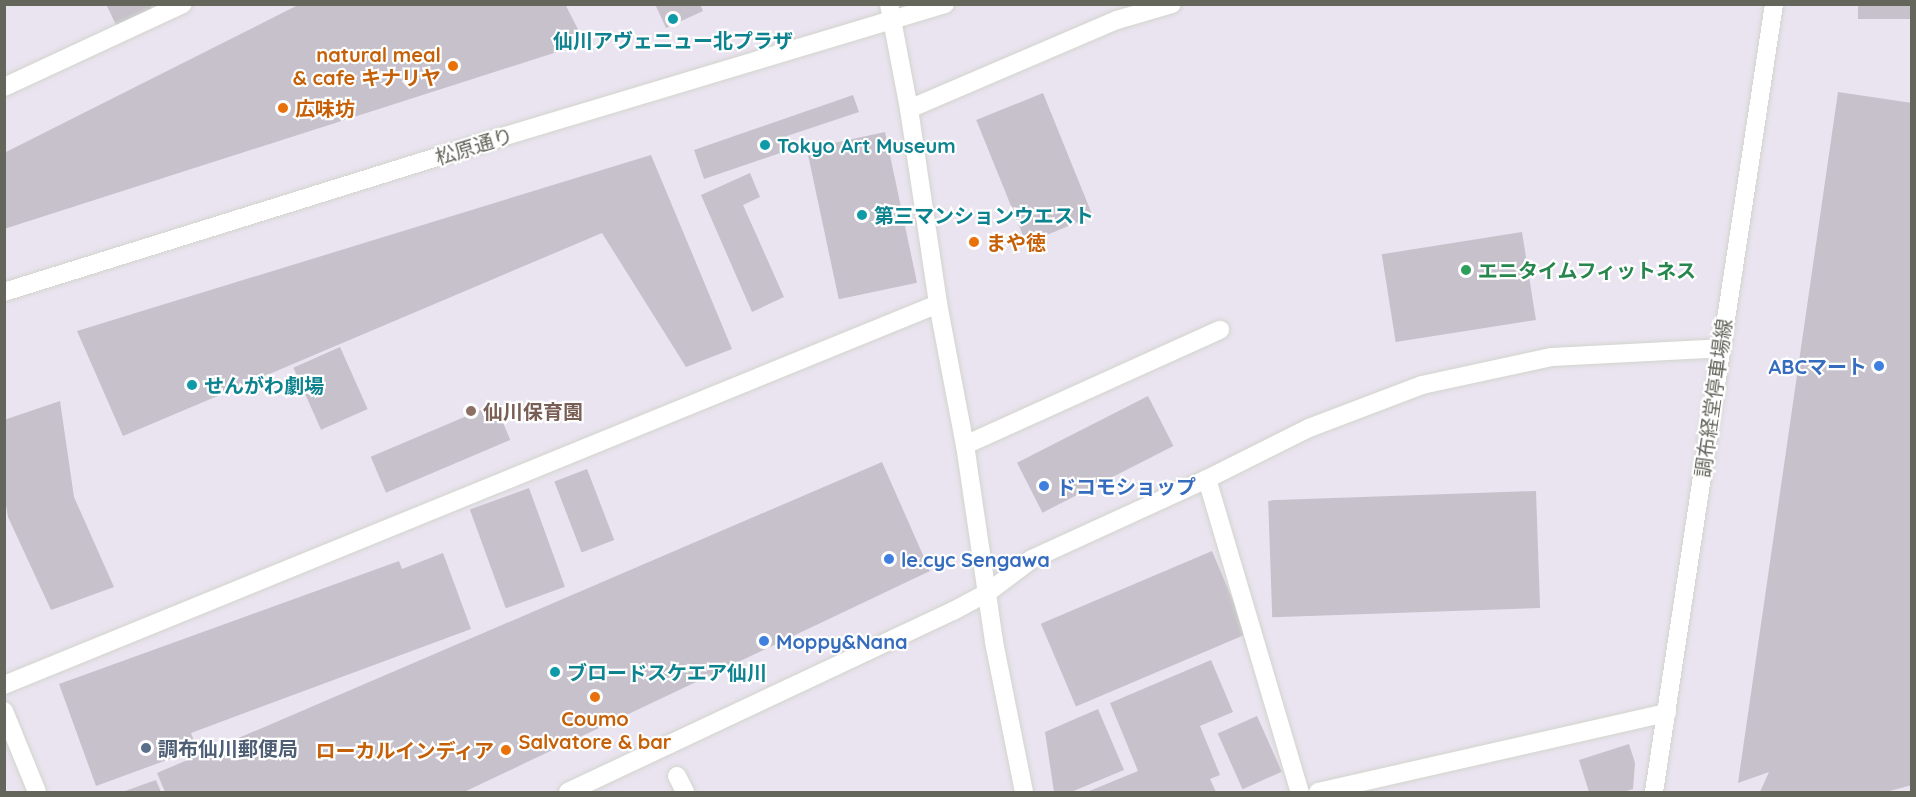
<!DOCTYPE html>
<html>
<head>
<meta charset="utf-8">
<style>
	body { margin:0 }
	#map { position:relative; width:1916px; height:797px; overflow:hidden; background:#eae4f0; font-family:Quicksand,"Noto Sans JP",sans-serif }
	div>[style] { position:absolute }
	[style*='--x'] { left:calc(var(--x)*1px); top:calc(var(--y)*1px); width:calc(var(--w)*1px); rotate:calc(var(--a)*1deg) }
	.building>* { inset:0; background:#c6c1cb; transform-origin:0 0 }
	.roads { filter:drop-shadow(0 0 2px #d2d4cd) drop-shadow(0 0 2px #d2d4cd) }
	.lane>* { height:18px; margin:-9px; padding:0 9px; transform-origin:9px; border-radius:9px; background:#fff }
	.street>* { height:18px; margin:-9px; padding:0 9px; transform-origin:9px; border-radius:9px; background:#fff }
	.secondary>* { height:18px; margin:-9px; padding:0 9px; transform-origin:9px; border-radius:9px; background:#fff }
	.dots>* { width:16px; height:16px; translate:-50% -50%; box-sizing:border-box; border:3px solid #fff; border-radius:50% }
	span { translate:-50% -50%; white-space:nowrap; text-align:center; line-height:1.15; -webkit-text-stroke:4.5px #fff; paint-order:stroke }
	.culture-label { font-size:20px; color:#0d838f; font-weight:700 }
	.left { translate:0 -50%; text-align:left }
	.food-label { font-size:20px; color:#c56008; font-weight:700 }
	.right { translate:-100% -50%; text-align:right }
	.street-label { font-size:20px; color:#64665c }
	.leisure-label { font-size:20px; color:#27864d; font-weight:700 }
	.shop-label { font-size:20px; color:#366cbe; font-weight:700 }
	.education-label { font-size:20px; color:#785e54; font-weight:700 }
	.service-label { font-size:20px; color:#4e5e75; font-weight:700 }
	.frame { position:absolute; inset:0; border:6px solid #64665c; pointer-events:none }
</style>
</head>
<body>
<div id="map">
	<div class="building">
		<div style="clip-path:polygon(106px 4px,150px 4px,152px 9px,117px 27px)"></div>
		<div style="clip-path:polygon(300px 4px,565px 4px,585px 43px,4px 229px,4px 153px)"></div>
		<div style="clip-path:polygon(655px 4px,700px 4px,703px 11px,666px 28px)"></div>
		<div style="left:1858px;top:4px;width:54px;height:15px"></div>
		<div style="clip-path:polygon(1838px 92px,1912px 103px,1912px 785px,1886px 792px,1760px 792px,1769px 772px,1738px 783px)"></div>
		<div style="left:1043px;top:93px;width:133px;height:72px;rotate:68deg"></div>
		<div style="clip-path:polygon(853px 95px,859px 112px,787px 136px,792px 149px,704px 179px,694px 150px)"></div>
		<div style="left:885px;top:132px;width:154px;height:80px;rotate:78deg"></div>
		<div style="clip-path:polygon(651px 155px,732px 349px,686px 367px,602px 233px,123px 436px,77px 331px)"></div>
		<div style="clip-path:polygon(750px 173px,760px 197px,743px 205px,784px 297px,752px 312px,701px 195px)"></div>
		<div style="left:1522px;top:232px;width:89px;height:142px;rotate:81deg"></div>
		<div style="left:340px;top:347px;width:68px;height:51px;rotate:66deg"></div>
		<div style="left:1148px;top:396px;width:56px;height:147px;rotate:63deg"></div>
		<div style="clip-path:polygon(60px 401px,74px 497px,114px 587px,51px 610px,8px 517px,4px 493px,4px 420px)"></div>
		<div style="left:495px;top:404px;width:39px;height:135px;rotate:67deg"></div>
		<div style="clip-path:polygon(882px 462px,930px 571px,464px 792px,165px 792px,157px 773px)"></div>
		<div style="left:587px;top:469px;width:76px;height:35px;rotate:69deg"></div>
		<div style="left:529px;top:488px;width:105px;height:63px;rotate:70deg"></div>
		<div style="left:1536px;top:491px;width:117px;height:268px;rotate:88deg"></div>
		<div style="left:1212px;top:551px;width:90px;height:186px;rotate:67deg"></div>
		<div style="clip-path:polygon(443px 553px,471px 629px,191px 733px,197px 749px,96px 786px,59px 684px,399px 561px,402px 569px)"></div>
		<div style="clip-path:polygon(1211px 660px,1233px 712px,1200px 726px,1220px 775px,1210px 779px,1216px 792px,1087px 792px,1138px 771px,1110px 703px)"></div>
		<div style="clip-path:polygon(1098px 709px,1124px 770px,1071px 792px,1054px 792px,1045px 732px)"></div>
		<div style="left:1257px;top:716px;width:61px;height:43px;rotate:66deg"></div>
		<div style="clip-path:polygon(1629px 744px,1635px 763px,1633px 789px,1623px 792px,1589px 792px,1579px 760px)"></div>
		<div style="clip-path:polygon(156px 780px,161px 792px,122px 792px)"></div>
	</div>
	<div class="roads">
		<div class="lane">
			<div style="--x:4;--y:87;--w:197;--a:-24.9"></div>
			<div style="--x:965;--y:445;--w:280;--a:-24.3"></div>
			<div style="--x:1207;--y:479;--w:327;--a:73.5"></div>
		</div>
		<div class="street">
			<div style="--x:889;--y:4;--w:107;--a:79.2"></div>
			<div style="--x:909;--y:109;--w:197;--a:81.5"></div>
			<div style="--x:938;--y:304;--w:144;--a:79.2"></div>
			<div style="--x:965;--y:445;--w:199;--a:81.6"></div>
			<div style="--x:994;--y:642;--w:153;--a:78.7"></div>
			<div style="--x:909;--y:109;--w:226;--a:-23.2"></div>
			<div style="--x:1117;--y:20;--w:57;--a:-16.2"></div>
			<div style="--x:4;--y:685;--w:1009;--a:-22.19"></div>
			<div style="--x:4;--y:711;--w:87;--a:67.8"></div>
			<div style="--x:677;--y:776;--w:18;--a:63"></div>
			<div style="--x:1318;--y:792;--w:358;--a:-12.8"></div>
		</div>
		<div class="secondary">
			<div style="--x:4;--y:292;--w:514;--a:-17.31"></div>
			<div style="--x:495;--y:139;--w:470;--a:-16.7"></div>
			<div style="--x:568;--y:792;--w:425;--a:-25.2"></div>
			<div style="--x:953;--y:611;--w:38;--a:-28"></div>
			<div style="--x:987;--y:593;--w:56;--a:-37.1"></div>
			<div style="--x:1032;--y:559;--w:192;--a:-24.6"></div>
			<div style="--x:1207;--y:479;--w:114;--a:-26.6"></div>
			<div style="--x:1309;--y:428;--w:121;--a:-20.8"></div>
			<div style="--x:1422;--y:385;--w:133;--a:-12.2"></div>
			<div style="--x:1552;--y:357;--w:169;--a:-3"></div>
			<div style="--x:1654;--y:792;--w:797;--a:-81.34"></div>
		</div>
	</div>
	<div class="dots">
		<div style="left:673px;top:19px;background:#0f9aa8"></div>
		<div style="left:453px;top:66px;background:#e8710a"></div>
		<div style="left:283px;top:108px;background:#e8710a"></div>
		<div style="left:765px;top:145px;background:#0f9aa8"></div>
		<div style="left:862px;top:215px;background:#0f9aa8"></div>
		<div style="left:974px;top:242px;background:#e8710a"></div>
		<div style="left:1466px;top:270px;background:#2e9e5b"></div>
		<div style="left:1879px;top:366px;background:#3f7fe0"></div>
		<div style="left:192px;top:385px;background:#0f9aa8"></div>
		<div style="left:471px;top:411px;background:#8d6e63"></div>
		<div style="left:1044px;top:486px;background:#3f7fe0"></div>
		<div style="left:889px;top:559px;background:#3f7fe0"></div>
		<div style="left:764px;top:641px;background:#3f7fe0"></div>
		<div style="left:555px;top:672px;background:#0f9aa8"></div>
		<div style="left:595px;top:697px;background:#e8710a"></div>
		<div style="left:146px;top:748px;background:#5c6f8a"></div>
		<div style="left:506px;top:750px;background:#e8710a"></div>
	</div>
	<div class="culture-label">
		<span style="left:673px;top:40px">仙川アヴェニュー北プラザ</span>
		<span class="left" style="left:777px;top:145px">Tokyo Art Museum</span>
		<span class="left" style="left:874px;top:215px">第三マンションウエスト</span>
		<span class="left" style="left:204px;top:385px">せんがわ劇場</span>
		<span class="left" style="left:567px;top:672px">ブロードスケエア仙川</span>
	</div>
	<div class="food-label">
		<span class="right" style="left:441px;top:66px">natural meal<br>&amp; cafe キナリヤ</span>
		<span class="left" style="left:295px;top:108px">広味坊</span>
		<span class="left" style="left:986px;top:242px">まや徳</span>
		<span style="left:595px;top:730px">Coumo<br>Salvatore &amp; bar</span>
		<span class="right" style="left:494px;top:750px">ローカルインディア</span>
	</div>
	<div class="street-label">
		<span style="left:474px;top:146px;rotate:-17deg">松原通り</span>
		<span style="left:1713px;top:398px;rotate:-82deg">調布経堂停車場線</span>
	</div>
	<div class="leisure-label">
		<span class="left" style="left:1478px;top:270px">エニタイムフィットネス</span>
	</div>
	<div class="shop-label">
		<span class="right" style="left:1867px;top:366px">ABCマート</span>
		<span class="left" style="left:1056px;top:486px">ドコモショップ</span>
		<span class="left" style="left:901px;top:559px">le.cyc Sengawa</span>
		<span class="left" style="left:776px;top:641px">Moppy&amp;Nana</span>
	</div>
	<div class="education-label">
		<span class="left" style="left:483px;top:411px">仙川保育園</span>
	</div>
	<div class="service-label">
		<span class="left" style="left:158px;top:748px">調布仙川郵便局</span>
	</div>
	<div class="frame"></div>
</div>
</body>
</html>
